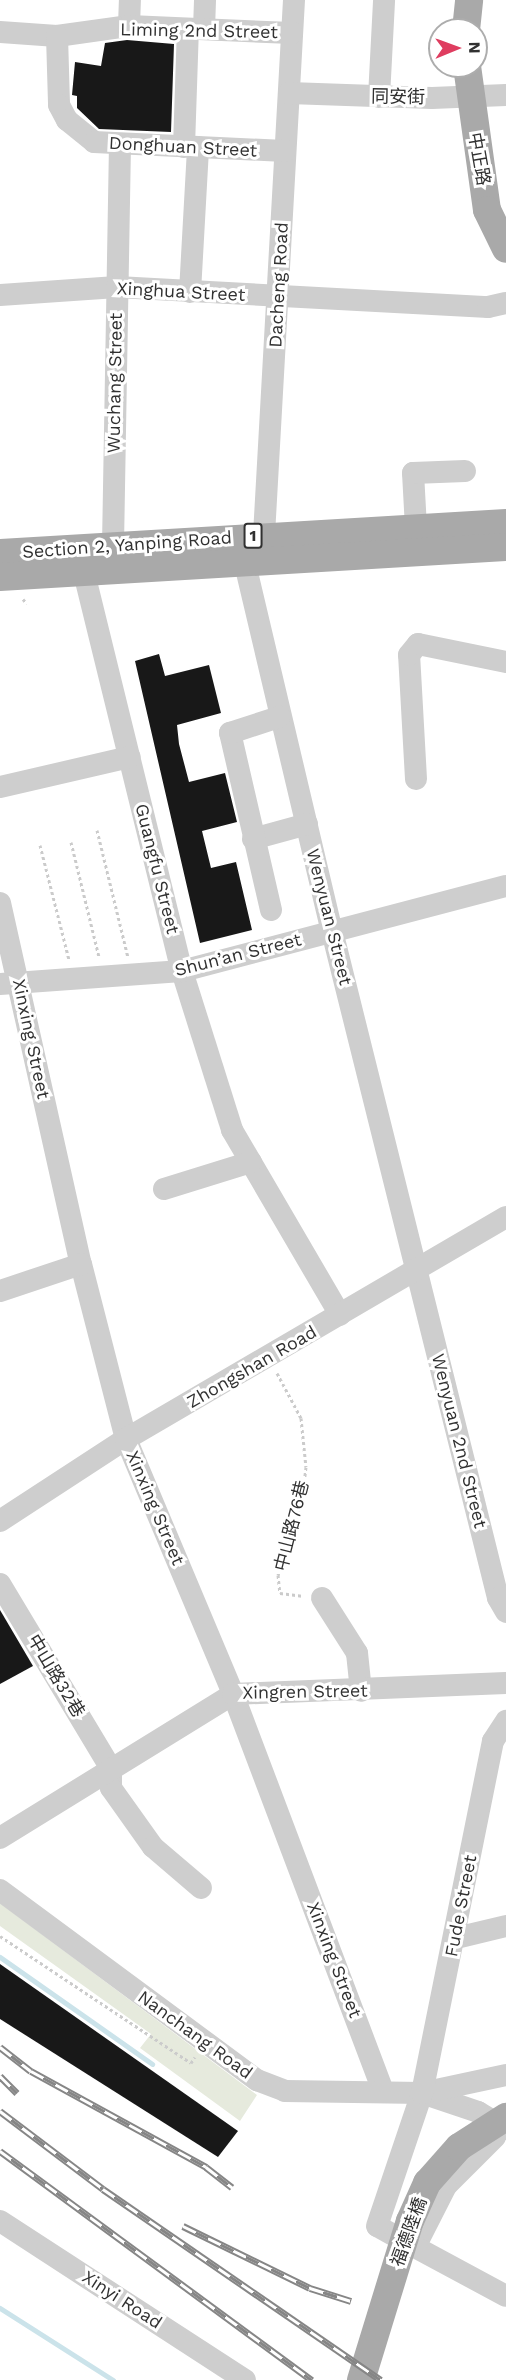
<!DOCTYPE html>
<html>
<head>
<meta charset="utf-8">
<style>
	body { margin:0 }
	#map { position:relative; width:506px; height:2380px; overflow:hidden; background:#fff; font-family:"Work Sans","Noto Sans TC",sans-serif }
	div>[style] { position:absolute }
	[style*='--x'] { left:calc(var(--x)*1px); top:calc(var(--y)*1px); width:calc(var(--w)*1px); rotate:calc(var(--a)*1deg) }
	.green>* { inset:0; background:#e6eadd }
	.stream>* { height:5px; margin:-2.5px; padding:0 2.5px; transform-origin:2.5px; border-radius:2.5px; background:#cbe3ea }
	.building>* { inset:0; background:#181818 }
	.path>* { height:3px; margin-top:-1.5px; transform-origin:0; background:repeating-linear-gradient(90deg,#cbcbcb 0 3px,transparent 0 6px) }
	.minor>* { height:22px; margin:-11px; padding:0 11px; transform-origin:11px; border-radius:11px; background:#cecece }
	.major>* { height:28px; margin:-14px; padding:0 14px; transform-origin:14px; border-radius:14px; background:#a9a9a9 }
	.rail>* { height:7px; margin-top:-3.5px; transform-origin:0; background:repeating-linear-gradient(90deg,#fff 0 14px,#868686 0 28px); box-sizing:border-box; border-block:2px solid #868686 }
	span { translate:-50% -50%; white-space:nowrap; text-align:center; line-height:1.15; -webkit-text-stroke:6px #fff; paint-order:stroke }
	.shield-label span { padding:2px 4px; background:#fff; border:2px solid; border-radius:4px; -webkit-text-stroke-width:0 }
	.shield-label { font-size:16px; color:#313131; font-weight:700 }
	.street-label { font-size:18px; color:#313131 }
	.north { position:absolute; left:428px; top:18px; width:60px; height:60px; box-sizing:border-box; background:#fff; border:2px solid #adadad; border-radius:50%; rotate:89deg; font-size:16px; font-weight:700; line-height:24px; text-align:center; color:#313131 }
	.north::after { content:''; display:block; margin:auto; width:21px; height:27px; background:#df3d60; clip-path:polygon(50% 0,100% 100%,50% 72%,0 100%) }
</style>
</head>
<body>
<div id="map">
	<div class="green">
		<div style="clip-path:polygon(0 1903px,257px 2095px,240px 2121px,140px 2048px,151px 2034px,0 1926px)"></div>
	</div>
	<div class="stream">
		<div style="--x:0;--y:1957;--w:186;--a:35.1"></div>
		<div style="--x:0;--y:2308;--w:134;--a:32.5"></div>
	</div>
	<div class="building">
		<div style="clip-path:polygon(127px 40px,174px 44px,171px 132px,99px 129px,77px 108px,77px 96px,72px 95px,75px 62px,101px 66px,105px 43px)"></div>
		<div style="clip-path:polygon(159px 654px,165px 676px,209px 665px,221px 713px,177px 725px,179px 744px,189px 782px,225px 773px,237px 822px,202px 831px,211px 868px,236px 862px,252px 930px,200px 943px,135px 661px)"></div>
		<div style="clip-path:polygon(0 1610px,33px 1666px,0 1684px)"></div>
		<div style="clip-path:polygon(0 1964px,238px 2131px,218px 2157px,0 2019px)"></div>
	</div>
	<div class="path">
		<div style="--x:23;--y:599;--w:6;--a:51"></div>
		<div style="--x:97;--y:830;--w:131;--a:76.3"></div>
		<div style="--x:71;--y:842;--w:118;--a:76.3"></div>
		<div style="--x:40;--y:845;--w:119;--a:75.8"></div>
		<div style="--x:277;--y:1373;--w:51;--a:61.9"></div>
		<div style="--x:301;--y:1418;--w:49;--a:84.2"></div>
		<div style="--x:306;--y:1467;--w:32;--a:97"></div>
		<div style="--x:302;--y:1499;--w:80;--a:107.5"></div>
		<div style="--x:278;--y:1575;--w:18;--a:84"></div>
		<div style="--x:280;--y:1593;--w:24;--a:7"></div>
		<div style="--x:0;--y:1936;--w:229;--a:33.6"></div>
		<div style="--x:191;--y:2063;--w:7;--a:-56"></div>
	</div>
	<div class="minor">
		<div style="--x:294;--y:0;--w:536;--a:93.21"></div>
		<div style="--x:264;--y:535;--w:35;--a:123"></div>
		<div style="--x:245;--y:564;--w:377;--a:76.7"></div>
		<div style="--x:332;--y:931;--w:687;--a:76.02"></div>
		<div style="--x:498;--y:1598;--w:16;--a:60"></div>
		<div style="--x:129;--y:26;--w:26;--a:-88"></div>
		<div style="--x:204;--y:29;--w:29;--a:-88"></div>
		<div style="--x:0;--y:32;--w:57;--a:4"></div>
		<div style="--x:57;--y:36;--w:73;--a:-7.9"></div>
		<div style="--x:129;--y:26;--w:163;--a:2.5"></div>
		<div style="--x:57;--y:36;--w:69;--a:88.3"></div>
		<div style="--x:59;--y:105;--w:17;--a:62"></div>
		<div style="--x:67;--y:120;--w:35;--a:39"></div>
		<div style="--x:94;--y:142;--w:191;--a:2.7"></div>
		<div style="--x:289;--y:93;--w:143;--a:2"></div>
		<div style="--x:432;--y:98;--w:74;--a:-2.3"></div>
		<div style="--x:379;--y:97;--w:97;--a:-87"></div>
		<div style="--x:120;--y:144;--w:403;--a:91"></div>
		<div style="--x:113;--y:547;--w:39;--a:138"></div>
		<div style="--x:84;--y:573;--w:410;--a:76.2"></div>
		<div style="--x:182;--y:971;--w:167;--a:72.5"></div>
		<div style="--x:232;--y:1130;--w:214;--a:59.7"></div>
		<div style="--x:184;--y:147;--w:118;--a:-88.1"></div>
		<div style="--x:190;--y:292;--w:145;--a:-86.8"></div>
		<div style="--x:0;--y:295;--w:117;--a:-3.9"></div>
		<div style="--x:117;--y:287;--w:372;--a:3.1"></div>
		<div style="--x:488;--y:307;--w:18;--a:-13"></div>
		<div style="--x:416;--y:528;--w:55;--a:-93.1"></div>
		<div style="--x:413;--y:473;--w:52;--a:-2.2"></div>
		<div style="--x:416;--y:779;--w:124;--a:-93.2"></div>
		<div style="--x:409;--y:655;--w:14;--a:-51"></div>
		<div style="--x:418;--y:644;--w:90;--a:11.6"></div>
		<div style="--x:0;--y:787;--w:133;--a:-13"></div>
		<div style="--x:253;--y:839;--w:56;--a:-15.5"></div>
		<div style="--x:0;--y:903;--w:370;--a:77.4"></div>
		<div style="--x:81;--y:1264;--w:181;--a:75.6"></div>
		<div style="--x:126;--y:1439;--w:277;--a:67.2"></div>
		<div style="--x:233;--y:1694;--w:424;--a:69.3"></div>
		<div style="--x:271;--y:910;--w:182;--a:-103"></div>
		<div style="--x:230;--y:733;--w:52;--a:-18.1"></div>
		<div style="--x:0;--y:984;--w:182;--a:-4.1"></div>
		<div style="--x:182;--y:971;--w:335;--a:-14.7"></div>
		<div style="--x:164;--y:1189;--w:91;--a:-17.2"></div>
		<div style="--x:0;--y:1291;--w:85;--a:-18.4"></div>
		<div style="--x:0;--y:1521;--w:150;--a:-33.1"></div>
		<div style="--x:126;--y:1439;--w:440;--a:-30.3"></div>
		<div style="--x:0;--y:1584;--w:216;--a:59"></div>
		<div style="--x:111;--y:1769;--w:19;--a:90"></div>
		<div style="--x:111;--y:1788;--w:72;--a:54.6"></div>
		<div style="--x:153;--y:1847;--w:63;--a:40.5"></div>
		<div style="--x:322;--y:1598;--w:65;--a:57.5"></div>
		<div style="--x:357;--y:1653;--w:38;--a:84"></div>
		<div style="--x:0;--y:1838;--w:274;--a:-31.7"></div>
		<div style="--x:233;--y:1694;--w:273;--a:-2.3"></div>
		<div style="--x:0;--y:1890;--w:320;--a:36.5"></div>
		<div style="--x:257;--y:2080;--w:30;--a:21"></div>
		<div style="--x:285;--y:2091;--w:137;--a:0.8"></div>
		<div style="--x:422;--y:2093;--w:59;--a:18.7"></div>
		<div style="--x:478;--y:2112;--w:33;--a:31"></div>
		<div style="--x:456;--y:1938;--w:51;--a:-13.5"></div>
		<div style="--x:422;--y:2093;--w:86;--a:-12.1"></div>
		<div style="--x:495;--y:2137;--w:69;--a:135"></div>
		<div style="--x:446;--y:2186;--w:68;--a:116.9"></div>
		<div style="--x:415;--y:2247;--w:43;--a:-151.1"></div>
		<div style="--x:377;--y:2226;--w:140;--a:-71.3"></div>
		<div style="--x:422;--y:2093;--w:359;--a:-78.6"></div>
		<div style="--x:493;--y:1741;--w:24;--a:-57"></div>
		<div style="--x:0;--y:2221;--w:292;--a:33"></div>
		<div style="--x:415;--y:2247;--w:103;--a:28.3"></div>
	</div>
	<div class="major">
		<div style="--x:466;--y:30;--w:30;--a:-84"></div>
		<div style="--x:467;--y:66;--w:145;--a:82.1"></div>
		<div style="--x:487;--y:210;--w:43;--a:64"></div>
		<div style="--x:0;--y:553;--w:507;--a:-3.39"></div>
		<div style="--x:0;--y:577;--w:507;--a:-3.39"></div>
		<div style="--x:361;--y:2380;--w:166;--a:-72.9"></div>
		<div style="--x:410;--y:2221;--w:42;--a:-65.9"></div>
		<div style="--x:427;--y:2183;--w:48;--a:-48.4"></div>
		<div style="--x:459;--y:2147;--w:56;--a:-32.6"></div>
	</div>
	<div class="rail">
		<div style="--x:0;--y:2047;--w:39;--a:38"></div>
		<div style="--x:31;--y:2071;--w:200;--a:28.7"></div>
		<div style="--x:206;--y:2167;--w:33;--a:38"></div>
		<div style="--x:0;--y:2076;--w:24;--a:45"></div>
		<div style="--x:0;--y:2111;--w:129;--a:37.1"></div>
		<div style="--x:103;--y:2189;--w:337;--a:34.5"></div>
		<div style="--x:0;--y:2151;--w:387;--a:36.3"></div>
		<div style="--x:183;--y:2226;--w:141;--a:26"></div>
		<div style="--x:310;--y:2288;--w:43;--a:17.6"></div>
	</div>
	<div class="shield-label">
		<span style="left:253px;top:536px">1</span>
	</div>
	<div class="street-label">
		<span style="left:199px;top:31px;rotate:1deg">Liming 2nd Street</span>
		<span style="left:398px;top:97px;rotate:1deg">同安街</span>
		<span style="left:183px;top:147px;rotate:3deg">Donghuan Street</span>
		<span style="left:479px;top:159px;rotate:80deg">中正路</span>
		<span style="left:279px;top:285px;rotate:-87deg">Dacheng Road</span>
		<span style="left:181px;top:292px;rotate:3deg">Xinghua Street</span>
		<span style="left:115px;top:383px;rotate:-89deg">Wuchang Street</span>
		<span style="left:127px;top:545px;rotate:-4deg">Section 2, Yanping Road</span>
		<span style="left:157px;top:869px;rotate:76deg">Guangfu Street</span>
		<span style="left:329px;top:917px;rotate:76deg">Wenyuan Street</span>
		<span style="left:238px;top:955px;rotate:-14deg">Shun’an Street</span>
		<span style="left:31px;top:1039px;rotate:78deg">Xinxing Street</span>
		<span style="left:252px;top:1367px;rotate:-30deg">Zhongshan Road</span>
		<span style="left:459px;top:1441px;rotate:76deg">Wenyuan 2nd Street</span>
		<span style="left:155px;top:1508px;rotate:67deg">Xinxing Street</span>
		<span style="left:292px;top:1526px;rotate:-76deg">中山路76巷</span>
		<span style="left:56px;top:1676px;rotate:59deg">中山路32巷</span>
		<span style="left:305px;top:1692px;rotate:-1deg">Xingren Street</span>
		<span style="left:461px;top:1906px;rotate:-79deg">Fude Street</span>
		<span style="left:334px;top:1960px;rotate:69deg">Xinxing Street</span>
		<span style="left:195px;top:2035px;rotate:36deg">Nanchang Road</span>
		<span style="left:409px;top:2232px;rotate:-70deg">福德陸橋</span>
		<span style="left:122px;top:2300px;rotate:33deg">Xinyi Road</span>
	</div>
	<div class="north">N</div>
</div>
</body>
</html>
